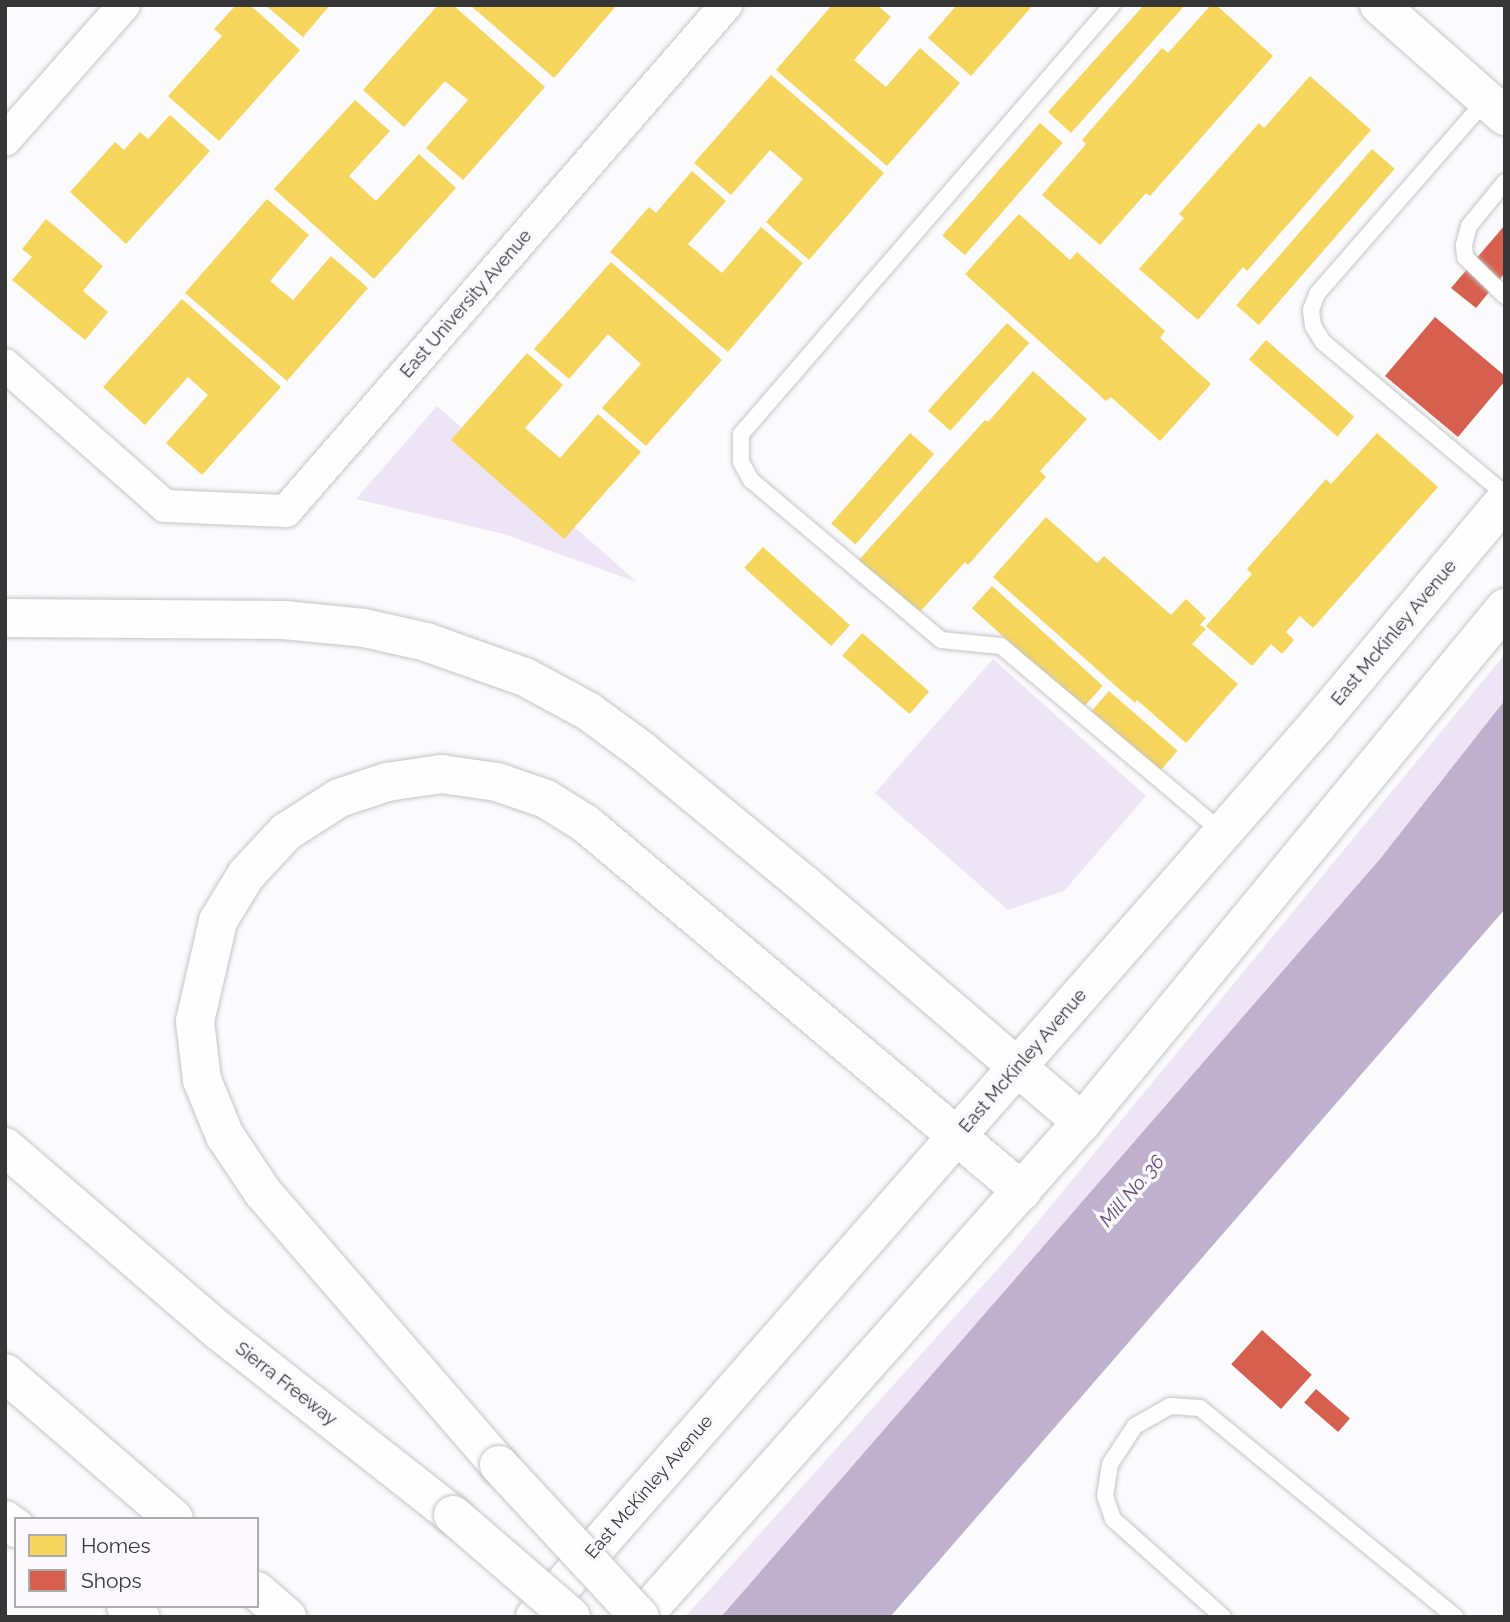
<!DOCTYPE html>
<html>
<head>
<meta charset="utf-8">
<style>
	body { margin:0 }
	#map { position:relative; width:1510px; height:1622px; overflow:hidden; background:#fbfafc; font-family:Raleway,sans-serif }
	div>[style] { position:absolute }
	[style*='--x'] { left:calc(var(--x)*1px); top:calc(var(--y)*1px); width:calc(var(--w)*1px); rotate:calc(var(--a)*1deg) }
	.green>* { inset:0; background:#ede4f6 }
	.water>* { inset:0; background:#bfb0cd }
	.homes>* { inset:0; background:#f6d55c; transform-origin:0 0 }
	.shops>* { inset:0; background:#d6604d; transform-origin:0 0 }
	.roads { filter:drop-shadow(0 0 2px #c5c5c6) drop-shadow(0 0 2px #c5c5c6) }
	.service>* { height:16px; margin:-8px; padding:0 8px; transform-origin:8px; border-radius:8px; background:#fefeff }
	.minor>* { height:32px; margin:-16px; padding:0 16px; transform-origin:16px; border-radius:16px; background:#fefeff }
	.tertiary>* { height:38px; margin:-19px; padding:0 19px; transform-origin:19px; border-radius:19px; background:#fefeff }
	.primary>* { height:38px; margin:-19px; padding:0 19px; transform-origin:19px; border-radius:19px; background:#fefeff }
	.motorway>* { height:38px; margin:-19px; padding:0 19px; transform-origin:19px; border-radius:19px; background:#fefeff }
	.bridges { filter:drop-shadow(0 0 2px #c5c5c6) drop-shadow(0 0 2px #c5c5c6) }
	.motorway-bridge>* { height:38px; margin:-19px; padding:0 19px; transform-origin:19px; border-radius:19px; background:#fefeff }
	span { translate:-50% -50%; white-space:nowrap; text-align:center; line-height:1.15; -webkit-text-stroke:7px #fbf9fd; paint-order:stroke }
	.street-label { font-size:18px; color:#363637 }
	.water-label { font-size:19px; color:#66487f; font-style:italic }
	.frame { position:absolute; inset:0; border:7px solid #363637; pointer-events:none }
	.legend { position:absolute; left:14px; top:1517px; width:245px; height:91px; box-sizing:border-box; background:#fbf9fd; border:2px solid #acabae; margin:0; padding:9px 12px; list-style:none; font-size:21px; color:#363637 }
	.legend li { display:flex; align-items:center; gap:14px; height:35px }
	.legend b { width:35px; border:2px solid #acabae }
</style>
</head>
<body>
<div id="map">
	<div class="green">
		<div style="clip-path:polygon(437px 406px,637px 582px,504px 534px,356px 499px)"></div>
		<div style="clip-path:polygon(1505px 654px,1505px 700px,1380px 859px,721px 1617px,685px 1617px,1013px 1252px)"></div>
		<div style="clip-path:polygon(993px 659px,1146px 796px,1064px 891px,1008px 910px,875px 793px)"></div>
	</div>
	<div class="water">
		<div style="clip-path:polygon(1505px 700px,1505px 909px,890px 1617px,721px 1617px,1380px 859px)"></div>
	</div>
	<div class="homes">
		<div style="clip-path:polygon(236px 5px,250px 5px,300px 50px,219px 141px,168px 96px,222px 36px,214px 29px)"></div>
		<div style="clip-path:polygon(265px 5px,330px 5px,303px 37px)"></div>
		<div style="clip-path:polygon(438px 5px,453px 5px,545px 87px,463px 180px,426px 148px,468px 100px,445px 81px,404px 127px,363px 90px)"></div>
		<div style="clip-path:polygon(470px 5px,617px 5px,554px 78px)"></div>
		<div style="clip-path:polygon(832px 5px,877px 5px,891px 17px,854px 60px,886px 87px,920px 48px,960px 83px,887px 166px,776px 70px)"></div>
		<div style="clip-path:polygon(957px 5px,1033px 5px,971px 76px,928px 38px)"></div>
		<div style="clip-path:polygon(1144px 5px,1185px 5px,1071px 133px,1048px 112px)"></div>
		<div style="clip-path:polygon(1211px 5px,1216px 5px,1273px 56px,1150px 196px,1146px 193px,1100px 245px,1042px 195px,1086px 144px,1082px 140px,1162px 48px,1168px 53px)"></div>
		<div style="clip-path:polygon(771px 75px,884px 173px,809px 260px,766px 222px,803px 179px,770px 150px,731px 195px,694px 163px)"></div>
		<div style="clip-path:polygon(1310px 76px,1371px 130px,1247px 271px,1243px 267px,1198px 320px,1139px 269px,1184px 218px,1179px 214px,1259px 123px,1264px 128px)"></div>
		<div style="clip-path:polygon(355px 100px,390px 131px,349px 176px,376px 201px,419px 154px,456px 188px,374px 279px,274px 189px)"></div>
		<div style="clip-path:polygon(170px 115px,210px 151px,126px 244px,70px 192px,115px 142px,124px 150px,140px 132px,148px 139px)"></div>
		<div style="left:1040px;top:123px;width:30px;height:149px;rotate:41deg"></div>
		<div style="left:1372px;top:149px;width:30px;height:207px;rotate:41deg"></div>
		<div style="clip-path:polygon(692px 171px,726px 201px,688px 244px,722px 273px,761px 227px,803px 263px,728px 352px,610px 252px,649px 207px,656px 213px)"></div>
		<div style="clip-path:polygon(267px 199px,309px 235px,270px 281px,293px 300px,331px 256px,368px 288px,287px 381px,185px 293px)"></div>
		<div style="clip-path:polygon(1019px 214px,1070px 260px,1077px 252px,1165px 331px,1160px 338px,1211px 384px,1160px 441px,1111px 397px,1106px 401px,965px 274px)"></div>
		<div style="clip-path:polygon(46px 219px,103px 266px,83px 291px,108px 312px,85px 340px,12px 280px,32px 257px,22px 249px)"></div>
		<div style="clip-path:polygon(611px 262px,722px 360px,646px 446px,602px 408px,641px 364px,608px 334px,569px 379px,534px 349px)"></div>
		<div style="clip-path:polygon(182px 299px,281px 387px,202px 475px,166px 443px,208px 395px,188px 377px,145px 425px,103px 387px)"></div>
		<div style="left:1007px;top:323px;width:30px;height:118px;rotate:42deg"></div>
		<div style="left:1266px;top:340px;width:117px;height:26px;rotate:41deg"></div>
		<div style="clip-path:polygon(527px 353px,563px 385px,525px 428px,560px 458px,598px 414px,641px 452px,564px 539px,451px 440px)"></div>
		<div style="clip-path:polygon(1033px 371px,1087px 419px,1040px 471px,1046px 477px,968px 565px,965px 562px,918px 614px,858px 561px,985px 420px,988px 422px)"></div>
		<div style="left:910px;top:433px;width:32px;height:120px;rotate:41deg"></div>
		<div style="clip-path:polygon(1377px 433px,1438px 487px,1313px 628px,1300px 616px,1286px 632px,1294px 640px,1282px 654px,1271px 644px,1252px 666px,1206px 626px,1252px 574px,1247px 569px,1326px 479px,1331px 484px)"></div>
		<div style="clip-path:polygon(1046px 517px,1097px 563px,1104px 556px,1171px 615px,1186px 599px,1206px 618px,1200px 625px,1206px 629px,1192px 644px,1238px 684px,1186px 743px,1137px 700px,1135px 703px,993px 577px)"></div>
		<div style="left:763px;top:547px;width:117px;height:28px;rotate:42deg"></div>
		<div style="left:992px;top:586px;width:149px;height:30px;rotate:42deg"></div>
		<div style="left:862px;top:633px;width:89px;height:30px;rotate:41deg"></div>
		<div style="left:1109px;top:691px;width:91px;height:30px;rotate:41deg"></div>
	</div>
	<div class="shops">
		<div style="clip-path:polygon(1505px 225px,1505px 273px,1476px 308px,1451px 288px)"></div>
		<div style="clip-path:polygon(1435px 317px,1505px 376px,1505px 381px,1458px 437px,1385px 376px)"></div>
		<div style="left:1262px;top:1330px;width:67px;height:46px;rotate:42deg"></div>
		<div style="left:1316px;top:1389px;width:45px;height:18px;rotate:41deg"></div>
	</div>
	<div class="roads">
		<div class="service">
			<div style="--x:1112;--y:5;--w:567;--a:130.85"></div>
			<div style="--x:741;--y:434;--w:28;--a:90"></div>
			<div style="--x:741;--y:462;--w:21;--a:61"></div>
			<div style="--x:751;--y:480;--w:248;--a:40.1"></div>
			<div style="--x:941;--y:640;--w:60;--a:5.7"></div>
			<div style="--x:1001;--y:646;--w:290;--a:40.1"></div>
			<div style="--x:1486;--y:100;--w:257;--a:131.1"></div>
			<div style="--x:1317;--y:294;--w:17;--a:111"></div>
			<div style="--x:1311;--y:310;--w:16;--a:83"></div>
			<div style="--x:1313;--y:326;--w:19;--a:58"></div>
			<div style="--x:1323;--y:342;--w:237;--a:39.9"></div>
			<div style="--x:1505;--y:182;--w:57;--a:129.3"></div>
			<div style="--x:1469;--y:226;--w:20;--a:105"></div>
			<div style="--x:1464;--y:245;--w:12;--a:85"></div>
			<div style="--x:1465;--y:257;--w:56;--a:44.3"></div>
			<div style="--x:1223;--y:1617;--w:147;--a:-138.3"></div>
			<div style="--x:1113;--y:1519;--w:24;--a:-109"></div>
			<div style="--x:1105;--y:1496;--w:32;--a:-81"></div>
			<div style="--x:1110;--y:1464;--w:45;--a:-56.7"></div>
			<div style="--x:1135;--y:1426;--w:40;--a:-29.7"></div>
			<div style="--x:1170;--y:1406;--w:30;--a:4"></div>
			<div style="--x:1200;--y:1408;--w:330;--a:39.3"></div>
		</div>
		<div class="minor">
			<div style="--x:5;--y:140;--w:180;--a:-48.6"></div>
			<div style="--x:5;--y:365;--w:213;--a:41.4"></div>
			<div style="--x:165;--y:506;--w:121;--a:2.4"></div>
			<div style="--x:286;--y:511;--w:671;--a:-48.99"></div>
		</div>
		<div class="tertiary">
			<div style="--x:1379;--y:5;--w:168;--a:41.4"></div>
		</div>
		<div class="primary">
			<div style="--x:535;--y:1617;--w:1186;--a:-48.76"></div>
			<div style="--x:1317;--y:725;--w:293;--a:-50.1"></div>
			<div style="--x:642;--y:1617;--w:662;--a:-48.37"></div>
			<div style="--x:1082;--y:1122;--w:666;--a:-50.55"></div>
		</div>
		<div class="motorway">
			<div style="--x:5;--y:618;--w:279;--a:0.4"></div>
			<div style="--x:284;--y:620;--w:80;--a:5.7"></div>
			<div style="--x:364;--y:628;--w:64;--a:12.7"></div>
			<div style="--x:426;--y:642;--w:105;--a:19.5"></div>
			<div style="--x:525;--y:677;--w:72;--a:28.4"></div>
			<div style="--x:588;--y:711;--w:66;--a:36.3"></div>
			<div style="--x:641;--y:750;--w:212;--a:39.5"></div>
			<div style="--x:805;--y:885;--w:365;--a:40.6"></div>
			<div style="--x:5;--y:1147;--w:282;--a:40.7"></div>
			<div style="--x:219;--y:1331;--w:298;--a:38.2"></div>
			<div style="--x:5;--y:1373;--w:223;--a:40.8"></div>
			<div style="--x:499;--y:1465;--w:362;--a:-130.9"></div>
			<div style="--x:262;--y:1191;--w:66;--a:-123.9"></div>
			<div style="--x:225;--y:1136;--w:61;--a:-112.3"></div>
			<div style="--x:202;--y:1080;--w:59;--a:-96.8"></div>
			<div style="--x:195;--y:1021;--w:103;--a:-77"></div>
			<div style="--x:218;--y:921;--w:54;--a:-58.7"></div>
			<div style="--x:246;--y:875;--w:59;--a:-47.1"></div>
			<div style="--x:286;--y:832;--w:63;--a:-32.7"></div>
			<div style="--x:339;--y:798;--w:51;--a:-18.4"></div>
			<div style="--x:387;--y:782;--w:55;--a:-8.4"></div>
			<div style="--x:441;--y:774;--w:57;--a:8.1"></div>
			<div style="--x:497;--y:782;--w:52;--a:19.1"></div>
			<div style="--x:546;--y:799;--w:47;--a:32"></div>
			<div style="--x:586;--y:824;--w:570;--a:40.09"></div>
			<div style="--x:5;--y:1520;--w:14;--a:36"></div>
			<div style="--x:257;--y:1591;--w:40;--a:41"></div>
			<div style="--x:126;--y:1606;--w:18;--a:38"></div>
		</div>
	</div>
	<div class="bridges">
		<div class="motorway-bridge">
			<div style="--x:499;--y:1465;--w:207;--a:47.2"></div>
			<div style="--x:453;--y:1515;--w:156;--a:40.8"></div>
		</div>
	</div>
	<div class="street-label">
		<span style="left:466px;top:304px;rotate:-49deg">East University Avenue</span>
		<span style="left:1394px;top:633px;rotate:-50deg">East McKinley Avenue</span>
		<span style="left:1023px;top:1061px;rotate:-49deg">East McKinley Avenue</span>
		<span style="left:286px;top:1384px;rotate:38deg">Sierra Freeway</span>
		<span style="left:649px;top:1487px;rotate:-49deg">East McKinley Avenue</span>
	</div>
	<div class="water-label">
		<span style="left:1132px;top:1191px;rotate:-49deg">Mill No. 36</span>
	</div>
	<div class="frame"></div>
	<ul class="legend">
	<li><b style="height:19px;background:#f6d55c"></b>Homes</li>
	<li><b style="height:19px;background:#d6604d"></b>Shops</li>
	</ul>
</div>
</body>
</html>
